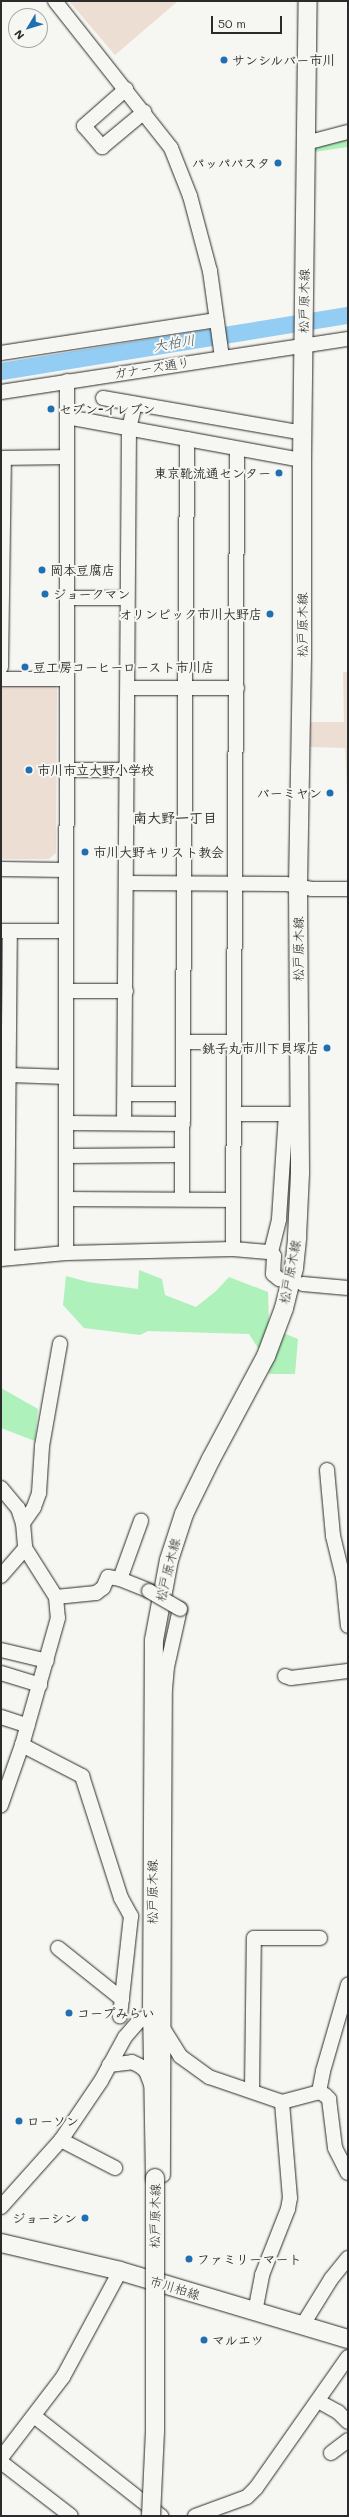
<!DOCTYPE html>
<html>
<head>
<meta charset="utf-8">
<style>
	body { margin:0 }
	#map { position:relative; width:349px; height:2517px; overflow:hidden; background:#f6f6f2; font-family:Mali,"Klee One",sans-serif }
	div>[style] { position:absolute }
	[style*='--x'] { left:calc(var(--x)*1px); top:calc(var(--y)*1px); width:calc(var(--w)*1px); rotate:calc(var(--a)*1deg) }
	.built>* { inset:0; background:#edded3 }
	.green>* { inset:0; background:#aef1ba }
	.river>* { height:17px; margin:-8.5px; padding:0 8.5px; transform-origin:8.5px; border-radius:8.5px; background:#94cdf4 }
	.roads { filter:drop-shadow(0 0 1px #2b2b2b) drop-shadow(0 0 1px #2b2b2b) }
	.minor>* { height:14px; margin:-7px; padding:0 7px; transform-origin:7px; border-radius:7px; background:#f6f6f2 }
	.major>* { height:18px; margin:-9px; padding:0 9px; transform-origin:9px; border-radius:9px; background:#f6f6f2 }
	.bridges { filter:drop-shadow(0 0 1px #2b2b2b) drop-shadow(0 0 1px #2b2b2b) }
	.minor-bridge>* { height:14px; margin:-7px; padding:0 7px; transform-origin:7px; border-radius:7px; background:#f6f6f2 }
	.major-bridge>* { height:18px; margin:-9px; padding:0 9px; transform-origin:9px; border-radius:9px; background:#f6f6f2 }
	.dots>* { width:11px; height:11px; translate:-50% -50%; box-sizing:border-box; border:2px solid #f6f6f2; border-radius:50% }
	span { translate:-50% -50%; white-space:nowrap; text-align:center; line-height:1.15; -webkit-text-stroke:4px #f6f6f2; paint-order:stroke }
	.poi-label { font-size:13px; color:#2b2b2b; font-weight:700 }
	.left { translate:0 -50%; text-align:left }
	.right { translate:-100% -50%; text-align:right }
	.street-label { font-size:13px; color:#2b2b2b }
	.water-label { font-size:14px; color:#45545d; font-style:italic }
	.neighbourhood-label { font-size:14px; color:#2b2b2b; font-weight:700 }
	.frame { position:absolute; inset:0; border:2px solid #2b2b2b; pointer-events:none }
	.north { position:absolute; left:8px; top:8px; width:40px; height:40px; box-sizing:border-box; background:#f6f6f2; border:1px solid #a5a5a2; border-radius:50%; rotate:232deg; font-size:11px; font-weight:700; line-height:16px; text-align:center; color:#2b2b2b }
	.north::after { content:''; display:block; margin:auto; width:14px; height:18px; background:#1f6fb2; clip-path:polygon(50% 0,100% 100%,50% 72%,0 100%) }
	.scale { position:absolute; left:211px; top:16px; width:71px; height:18px; box-sizing:border-box; border:2px solid #2b2b2b; border-top:0; padding-left:5px; font-size:12px; line-height:14px; white-space:nowrap; color:#2b2b2b; -webkit-text-stroke:3px #f6f6f2; paint-order:stroke }
</style>
</head>
<body>
<div id="map">
	<div class="built">
		<div style="clip-path:polygon(69px 1px,178px 1px,115px 55px)"></div>
		<div style="clip-path:polygon(343px 672px,348px 672px,348px 815px,345px 748px,308px 747px,308px 722px,344px 722px)"></div>
		<div style="clip-path:polygon(1px 684px,54px 684px,57px 688px,56px 853px,49px 859px,1px 859px)"></div>
	</div>
	<div class="green">
		<div style="clip-path:polygon(348px 135px,348px 147px,314px 152px,317px 141px)"></div>
		<div style="clip-path:polygon(139px 1270px,162px 1279px,165px 1295px,196px 1307px,216px 1291px,229px 1277px,268px 1292px,269px 1327px,298px 1339px,295px 1374px,269px 1374px,270px 1358px,258px 1348px,249px 1334px,148px 1331px,140px 1335px,84px 1328px,63px 1305px,66px 1276px,88px 1282px,138px 1289px)"></div>
		<div style="clip-path:polygon(1px 1388px,38px 1409px,35px 1441px,1px 1428px)"></div>
	</div>
	<div class="river">
		<div style="--x:1;--y:371;--w:351;--a:-9.2"></div>
	</div>
	<div class="roads">
		<div class="minor">
			<div style="--x:55;--y:1;--w:187;--a:51.7"></div>
			<div style="--x:171;--y:148;--w:52;--a:68.4"></div>
			<div style="--x:190;--y:196;--w:78;--a:75.1"></div>
			<div style="--x:210;--y:271;--w:87;--a:82.1"></div>
			<div style="--x:126;--y:89;--w:56;--a:138.6"></div>
			<div style="--x:84;--y:126;--w:28;--a:49"></div>
			<div style="--x:102;--y:147;--w:55;--a:-39.8"></div>
			<div style="--x:306;--y:143;--w:43;--a:-14.7"></div>
			<div style="--x:1;--y:353;--w:218;--a:-8.7"></div>
			<div style="--x:1;--y:392;--w:351;--a:-8.7"></div>
			<div style="--x:103;--y:398;--w:203;--a:9.9"></div>
			<div style="--x:67;--y:417;--w:239;--a:10.4"></div>
			<div style="--x:67;--y:598;--w:60;--a:0"></div>
			<div style="--x:1;--y:667;--w:209;--a:-89.2"></div>
			<div style="--x:4;--y:458;--w:63;--a:-0.9"></div>
			<div style="--x:1;--y:679;--w:66;--a:0"></div>
			<div style="--x:128;--y:688;--w:109;--a:0"></div>
			<div style="--x:67;--y:770;--w:60;--a:0"></div>
			<div style="--x:1;--y:869;--w:65;--a:0.9"></div>
			<div style="--x:126;--y:883;--w:160;--a:0.4"></div>
			<div style="--x:286;--y:884;--w:26;--a:11"></div>
			<div style="--x:312;--y:889;--w:36;--a:0"></div>
			<div style="--x:1;--y:931;--w:65;--a:0"></div>
			<div style="--x:66;--y:991;--w:60;--a:0"></div>
			<div style="--x:183;--y:1042;--w:51;--a:0"></div>
			<div style="--x:9;--y:1075;--w:57;--a:2"></div>
			<div style="--x:125;--y:1094;--w:58;--a:0"></div>
			<div style="--x:234;--y:1114;--w:61;--a:0"></div>
			<div style="--x:66;--y:1123;--w:117;--a:0.5"></div>
			<div style="--x:124;--y:1123;--w:695;--a:-89.59"></div>
			<div style="--x:129;--y:428;--w:25;--a:-76"></div>
			<div style="--x:66;--y:1156;--w:116;--a:-0.5"></div>
			<div style="--x:66;--y:1199;--w:167;--a:0.3"></div>
			<div style="--x:182;--y:1199;--w:760;--a:-89.62"></div>
			<div style="--x:233;--y:1249;--w:800;--a:-89.71"></div>
			<div style="--x:271;--y:1252;--w:34;--a:-76"></div>
			<div style="--x:279;--y:1219;--w:105;--a:-86.2"></div>
			<div style="--x:66;--y:1253;--w:872;--a:-89.93"></div>
			<div style="--x:7;--y:1258;--w:327;--a:-89.5"></div>
			<div style="--x:1;--y:1259;--w:65;--a:-5.3"></div>
			<div style="--x:66;--y:1253;--w:167;--a:-1.4"></div>
			<div style="--x:233;--y:1249;--w:38;--a:5"></div>
			<div style="--x:271;--y:1252;--w:5;--a:53"></div>
			<div style="--x:274;--y:1256;--w:18;--a:93"></div>
			<div style="--x:273;--y:1274;--w:8;--a:40"></div>
			<div style="--x:303;--y:1284;--w:45;--a:5.1"></div>
			<div style="--x:327;--y:1470;--w:66;--a:84.8"></div>
			<div style="--x:333;--y:1536;--w:42;--a:76.3"></div>
			<div style="--x:343;--y:1577;--w:49;--a:84.2"></div>
			<div style="--x:1;--y:1488;--w:26;--a:50"></div>
			<div style="--x:18;--y:1508;--w:16;--a:72"></div>
			<div style="--x:23;--y:1523;--w:25;--a:85"></div>
			<div style="--x:25;--y:1548;--w:58;--a:57.7"></div>
			<div style="--x:56;--y:1597;--w:21;--a:85"></div>
			<div style="--x:58;--y:1618;--w:132;--a:105.8"></div>
			<div style="--x:22;--y:1745;--w:64;--a:109.3"></div>
			<div style="--x:23;--y:1523;--w:19;--a:-55"></div>
			<div style="--x:34;--y:1507;--w:15;--a:-70"></div>
			<div style="--x:39;--y:1493;--w:47;--a:-86.3"></div>
			<div style="--x:42;--y:1446;--w:104;--a:-80"></div>
			<div style="--x:1;--y:1576;--w:37;--a:-49"></div>
			<div style="--x:120;--y:1579;--w:62;--a:-70.1"></div>
			<div style="--x:56;--y:1597;--w:40;--a:-5.7"></div>
			<div style="--x:96;--y:1593;--w:9;--a:-36"></div>
			<div style="--x:103;--y:1588;--w:12;--a:-66"></div>
			<div style="--x:108;--y:1577;--w:12;--a:9"></div>
			<div style="--x:120;--y:1579;--w:31;--a:22"></div>
			<div style="--x:1;--y:1650;--w:47;--a:13.4"></div>
			<div style="--x:1;--y:1673;--w:41;--a:17.1"></div>
			<div style="--x:285;--y:1676;--w:6;--a:18"></div>
			<div style="--x:291;--y:1678;--w:57;--a:-7"></div>
			<div style="--x:1;--y:1717;--w:28;--a:18"></div>
			<div style="--x:22;--y:1745;--w:68;--a:27.3"></div>
			<div style="--x:82;--y:1776;--w:128;--a:72.3"></div>
			<div style="--x:121;--y:1898;--w:21;--a:61"></div>
			<div style="--x:131;--y:1916;--w:101;--a:96.3"></div>
			<div style="--x:152;--y:1854;--w:12;--a:5"></div>
			<div style="--x:164;--y:1855;--w:320;--a:90.2"></div>
			<div style="--x:164;--y:1855;--w:166;--a:-89.7"></div>
			<div style="--x:165;--y:1689;--w:22;--a:-85"></div>
			<div style="--x:167;--y:1667;--w:59;--a:-77.4"></div>
			<div style="--x:58;--y:1948;--w:82;--a:38.6"></div>
			<div style="--x:164;--y:2030;--w:31;--a:58"></div>
			<div style="--x:180;--y:2056;--w:36;--a:36"></div>
			<div style="--x:209;--y:2077;--w:77;--a:18.9"></div>
			<div style="--x:282;--y:2102;--w:38;--a:-15"></div>
			<div style="--x:319;--y:2092;--w:7;--a:27"></div>
			<div style="--x:325;--y:2095;--w:6;--a:45"></div>
			<div style="--x:329;--y:2099;--w:49;--a:83"></div>
			<div style="--x:335;--y:2148;--w:28;--a:63"></div>
			<div style="--x:109;--y:2065;--w:23;--a:-7"></div>
			<div style="--x:132;--y:2062;--w:9;--a:27"></div>
			<div style="--x:140;--y:2066;--w:8;--a:40"></div>
			<div style="--x:146;--y:2071;--w:17;--a:69"></div>
			<div style="--x:252;--y:2091;--w:153;--a:-89.3"></div>
			<div style="--x:254;--y:1938;--w:66;--a:0"></div>
			<div style="--x:319;--y:2092;--w:21;--a:-79"></div>
			<div style="--x:323;--y:2071;--w:90;--a:-73.8"></div>
			<div style="--x:61;--y:2140;--w:61;--a:27.4"></div>
			<div style="--x:1;--y:2207;--w:90;--a:-48.2"></div>
			<div style="--x:61;--y:2140;--w:71;--a:-55.9"></div>
			<div style="--x:101;--y:2081;--w:50;--a:-61.4"></div>
			<div style="--x:125;--y:2037;--w:21;--a:-49"></div>
			<div style="--x:139;--y:2021;--w:15;--a:-28"></div>
			<div style="--x:255;--y:2312;--w:38;--a:-79"></div>
			<div style="--x:262;--y:2275;--w:71;--a:-68.5"></div>
			<div style="--x:288;--y:2209;--w:11;--a:-80"></div>
			<div style="--x:290;--y:2198;--w:96;--a:-94.8"></div>
			<div style="--x:302;--y:2326;--w:55;--a:-58.3"></div>
			<div style="--x:331;--y:2279;--w:27;--a:-51"></div>
			<div style="--x:318;--y:2401;--w:23;--a:29"></div>
			<div style="--x:338;--y:2412;--w:14;--a:45"></div>
			<div style="--x:34;--y:2416;--w:162;--a:38.2"></div>
			<div style="--x:331;--y:2453;--w:21;--a:-37"></div>
			<div style="--x:1;--y:2458;--w:102;--a:-52.6"></div>
			<div style="--x:63;--y:2377;--w:120;--a:-61.7"></div>
			<div style="--x:1;--y:2462;--w:88;--a:37.6"></div>
			<div style="--x:195;--y:2516;--w:55;--a:-20.1"></div>
			<div style="--x:247;--y:2497;--w:13;--a:-45"></div>
			<div style="--x:256;--y:2488;--w:160;--a:-54.9"></div>
		</div>
		<div class="major">
			<div style="--x:155;--y:2178;--w:164;--a:-91"></div>
			<div style="--x:152;--y:2014;--w:374;--a:-89.7"></div>
			<div style="--x:154;--y:1640;--w:81;--a:-79.4"></div>
			<div style="--x:169;--y:1560;--w:48;--a:-71.9"></div>
			<div style="--x:184;--y:1514;--w:61;--a:-63.9"></div>
			<div style="--x:211;--y:1459;--w:117;--a:-61.9"></div>
			<div style="--x:266;--y:1356;--w:51;--a:-69.4"></div>
			<div style="--x:284;--y:1308;--w:41;--a:-76"></div>
			<div style="--x:294;--y:1268;--w:31;--a:-84"></div>
			<div style="--x:297;--y:1237;--w:64;--a:-87.3"></div>
			<div style="--x:300;--y:1173;--w:287;--a:-90.4"></div>
			<div style="--x:298;--y:886;--w:228;--a:-89"></div>
			<div style="--x:302;--y:658;--w:198;--a:-90"></div>
			<div style="--x:302;--y:460;--w:459;--a:-89.3"></div>
			<div style="--x:1;--y:2243;--w:122;--a:13.2"></div>
			<div style="--x:120;--y:2271;--w:238;--a:16.6"></div>
		</div>
	</div>
	<div class="bridges">
		<div class="minor-bridge">
			<div style="--x:149;--y:1591;--w:36;--a:30"></div>
		</div>
		<div class="major-bridge">
			<div style="--x:151;--y:2516;--w:85;--a:-87.3"></div>
			<div style="--x:155;--y:2431;--w:253;--a:-90"></div>
		</div>
	</div>
	<div class="dots">
		<div style="left:224px;top:60px;background:#1f6fb2"></div>
		<div style="left:278px;top:163px;background:#1f6fb2"></div>
		<div style="left:51px;top:409px;background:#1f6fb2"></div>
		<div style="left:279px;top:473px;background:#1f6fb2"></div>
		<div style="left:42px;top:570px;background:#1f6fb2"></div>
		<div style="left:45px;top:594px;background:#1f6fb2"></div>
		<div style="left:270px;top:614px;background:#1f6fb2"></div>
		<div style="left:25px;top:667px;background:#1f6fb2"></div>
		<div style="left:29px;top:770px;background:#1f6fb2"></div>
		<div style="left:330px;top:793px;background:#1f6fb2"></div>
		<div style="left:85px;top:852px;background:#1f6fb2"></div>
		<div style="left:327px;top:1048px;background:#1f6fb2"></div>
		<div style="left:69px;top:2013px;background:#1f6fb2"></div>
		<div style="left:19px;top:2121px;background:#1f6fb2"></div>
		<div style="left:85px;top:2218px;background:#1f6fb2"></div>
		<div style="left:189px;top:2259px;background:#1f6fb2"></div>
		<div style="left:204px;top:2340px;background:#1f6fb2"></div>
	</div>
	<div class="poi-label">
		<span class="left" style="left:232px;top:60px">サンシルバー市川</span>
		<span class="right" style="left:270px;top:163px">パッパパスタ</span>
		<span class="left" style="left:59px;top:409px">セブン-イレブン</span>
		<span class="right" style="left:271px;top:473px">東京靴流通センター</span>
		<span class="left" style="left:50px;top:570px">岡本豆腐店</span>
		<span class="left" style="left:53px;top:594px">ジョークマン</span>
		<span class="right" style="left:262px;top:614px">オリンピック市川大野店</span>
		<span class="left" style="left:33px;top:667px">豆工房コーヒーロースト市川店</span>
		<span class="left" style="left:37px;top:770px">市川市立大野小学校</span>
		<span class="right" style="left:322px;top:793px">バーミヤン</span>
		<span class="left" style="left:93px;top:852px">市川大野キリスト教会</span>
		<span class="right" style="left:319px;top:1048px">銚子丸市川下貝塚店</span>
		<span class="left" style="left:77px;top:2013px">コープみらい</span>
		<span class="left" style="left:27px;top:2121px">ローソン</span>
		<span class="right" style="left:77px;top:2218px">ジョーシン</span>
		<span class="left" style="left:197px;top:2259px">ファミリーマート</span>
		<span class="left" style="left:212px;top:2340px">マルエツ</span>
	</div>
	<div class="street-label">
		<span style="left:304px;top:301px;rotate:-89deg">松戸原木線</span>
		<span style="left:152px;top:368px;rotate:-9deg">ガナーズ通り</span>
		<span style="left:302px;top:625px;rotate:-90deg">松戸原木線</span>
		<span style="left:298px;top:949px;rotate:-90deg">松戸原木線</span>
		<span style="left:290px;top:1272px;rotate:-79deg">松戸原木線</span>
		<span style="left:168px;top:1570px;rotate:-76deg">松戸原木線</span>
		<span style="left:152px;top:1892px;rotate:-90deg">松戸原木線</span>
		<span style="left:155px;top:2216px;rotate:-89deg">松戸原木線</span>
		<span style="left:175px;top:2288px;rotate:17deg">市川柏線</span>
	</div>
	<div class="water-label">
		<span style="left:174px;top:343px;rotate:-9deg">大柏川</span>
	</div>
	<div class="neighbourhood-label">
		<span style="left:175px;top:818px">南大野一丁目</span>
	</div>
	<div class="frame"></div>
	<div class="north">N</div>
	<div class="scale">50 m</div>
</div>
</body>
</html>
